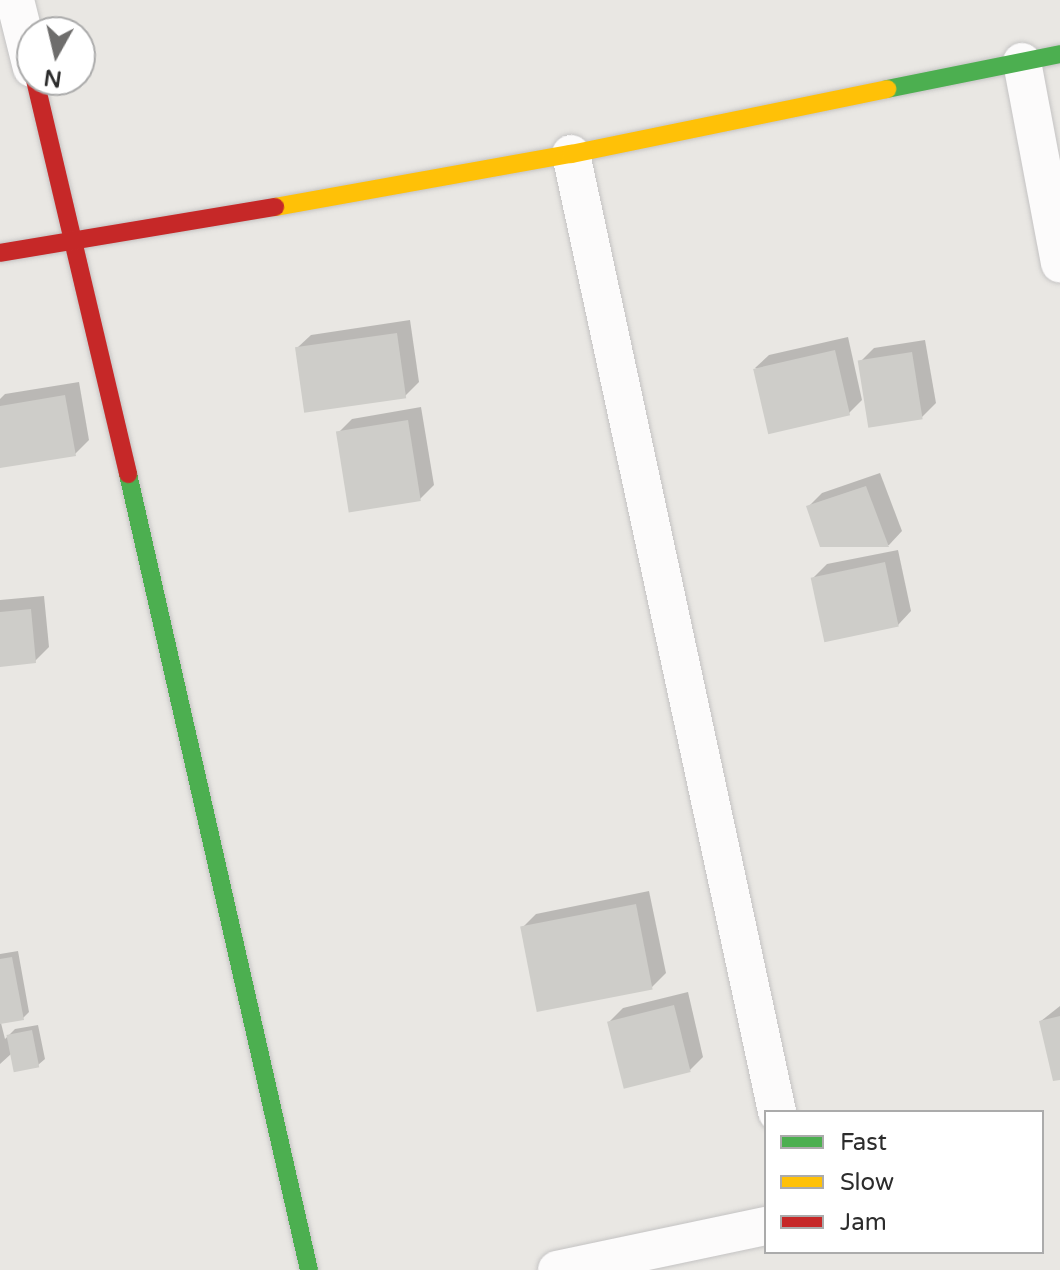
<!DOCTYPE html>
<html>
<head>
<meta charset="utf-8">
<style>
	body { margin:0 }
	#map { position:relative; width:1060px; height:1270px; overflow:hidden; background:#e9e7e3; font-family:"Varela Round",sans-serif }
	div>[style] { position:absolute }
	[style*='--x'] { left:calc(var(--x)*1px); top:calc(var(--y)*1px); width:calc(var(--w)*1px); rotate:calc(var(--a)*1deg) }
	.shadow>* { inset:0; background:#0003 }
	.building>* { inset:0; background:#cecdc9; transform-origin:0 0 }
	.roads { filter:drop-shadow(0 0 2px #c4c3c3) drop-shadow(0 0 2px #c4c3c3) }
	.street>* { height:38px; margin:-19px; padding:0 19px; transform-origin:19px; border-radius:19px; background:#fcfbfb }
	.fast>* { height:18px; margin:-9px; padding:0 9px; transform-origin:9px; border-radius:9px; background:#4caf50 }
	.slow>* { height:18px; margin:-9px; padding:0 9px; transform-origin:9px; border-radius:9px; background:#ffc107 }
	.jam>* { height:18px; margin:-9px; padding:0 9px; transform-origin:9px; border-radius:9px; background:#c62828 }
	span { translate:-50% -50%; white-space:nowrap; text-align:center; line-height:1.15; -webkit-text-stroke:7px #fff; paint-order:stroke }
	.legend { position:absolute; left:764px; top:1110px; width:280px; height:144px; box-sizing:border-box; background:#fff; border:2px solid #ababab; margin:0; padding:10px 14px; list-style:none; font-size:24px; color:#2c2c2c }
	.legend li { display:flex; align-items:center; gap:16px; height:40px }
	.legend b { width:40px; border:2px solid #ababab }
	.north { position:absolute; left:16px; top:16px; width:80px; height:80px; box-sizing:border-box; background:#fff; border:2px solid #ababab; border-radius:50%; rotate:188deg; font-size:22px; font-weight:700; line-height:32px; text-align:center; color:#2c2c2c }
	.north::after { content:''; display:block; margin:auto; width:28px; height:36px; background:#6e6d6c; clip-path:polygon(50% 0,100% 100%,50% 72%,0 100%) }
</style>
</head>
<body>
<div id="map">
	<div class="shadow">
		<div style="clip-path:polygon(410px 320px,419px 382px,405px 396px,297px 348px,311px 335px)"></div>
		<div style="clip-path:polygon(848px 337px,862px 400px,849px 413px,755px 368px,769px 355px)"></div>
		<div style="clip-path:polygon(925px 340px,936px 403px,922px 417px,860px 362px,874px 348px)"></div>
		<div style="clip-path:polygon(79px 382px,89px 440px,75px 454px,0 457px,0 399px,5px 394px)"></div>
		<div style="clip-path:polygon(421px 407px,434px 485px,420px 499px,338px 433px,352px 419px)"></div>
		<div style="clip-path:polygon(880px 473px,902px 531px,889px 545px,822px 545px,808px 507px,822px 493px)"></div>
		<div style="clip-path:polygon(898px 550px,911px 611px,898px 625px,813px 578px,827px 564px)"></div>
		<div style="clip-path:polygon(44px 596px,49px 647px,35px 661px,0 665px,0 600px)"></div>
		<div style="clip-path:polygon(649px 891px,666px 973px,652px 987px,522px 928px,536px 914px)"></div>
		<div style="clip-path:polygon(18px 951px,29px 1012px,23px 1018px,1px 1023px,5px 1039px,15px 1029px,38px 1025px,45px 1059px,38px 1065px,11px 1054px,0 1064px,0 954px)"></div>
		<div style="clip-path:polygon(688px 992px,703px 1057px,690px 1070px,609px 1022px,623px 1008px)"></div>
		<div style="clip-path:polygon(1060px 1006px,1060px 1078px,1041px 1021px)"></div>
	</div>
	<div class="building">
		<div style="left:397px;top:333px;width:66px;height:103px;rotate:82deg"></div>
		<div style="left:835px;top:350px;width:67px;height:84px;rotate:77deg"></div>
		<div style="left:912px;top:352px;width:68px;height:55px;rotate:81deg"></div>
		<div style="clip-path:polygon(65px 395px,76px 456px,0 468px,0 406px)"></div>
		<div style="left:408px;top:420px;width:82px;height:73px;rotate:81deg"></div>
		<div style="clip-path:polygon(866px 486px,889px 547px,820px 547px,806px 506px)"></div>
		<div style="left:885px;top:562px;width:66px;height:76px;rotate:78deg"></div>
		<div style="clip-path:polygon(31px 609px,36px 663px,0 667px,0 612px)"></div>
		<div style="left:636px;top:904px;width:87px;height:118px;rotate:79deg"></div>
		<div style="clip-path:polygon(12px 957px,24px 1020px,0 1024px,0 959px)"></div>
		<div style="left:674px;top:1005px;width:69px;height:69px;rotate:76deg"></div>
		<div style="clip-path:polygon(1060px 1016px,1060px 1080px,1053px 1081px,1039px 1021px)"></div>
		<div style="left:32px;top:1030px;width:38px;height:26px;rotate:79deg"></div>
	</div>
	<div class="roads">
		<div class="street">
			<div style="--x:15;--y:0;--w:70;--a:76"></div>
			<div style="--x:1022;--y:62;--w:205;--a:79.3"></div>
			<div style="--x:571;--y:154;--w:980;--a:77.86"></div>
			<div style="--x:557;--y:1270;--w:214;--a:-11.9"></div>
		</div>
		<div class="fast">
			<div style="--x:887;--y:89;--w:177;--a:-11.4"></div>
			<div style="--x:128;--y:474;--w:816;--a:77.19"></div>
		</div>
		<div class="slow">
			<div style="--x:275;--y:207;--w:301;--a:-10.2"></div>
			<div style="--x:571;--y:154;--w:323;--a:-11.6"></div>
		</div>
		<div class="jam">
			<div style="--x:35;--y:80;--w:405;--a:76.7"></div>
			<div style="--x:0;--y:253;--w:279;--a:-9.5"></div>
		</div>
	</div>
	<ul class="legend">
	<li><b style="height:10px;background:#4caf50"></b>Fast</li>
	<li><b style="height:10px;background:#ffc107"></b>Slow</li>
	<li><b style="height:10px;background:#c62828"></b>Jam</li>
	</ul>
	<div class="north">N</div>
</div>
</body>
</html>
